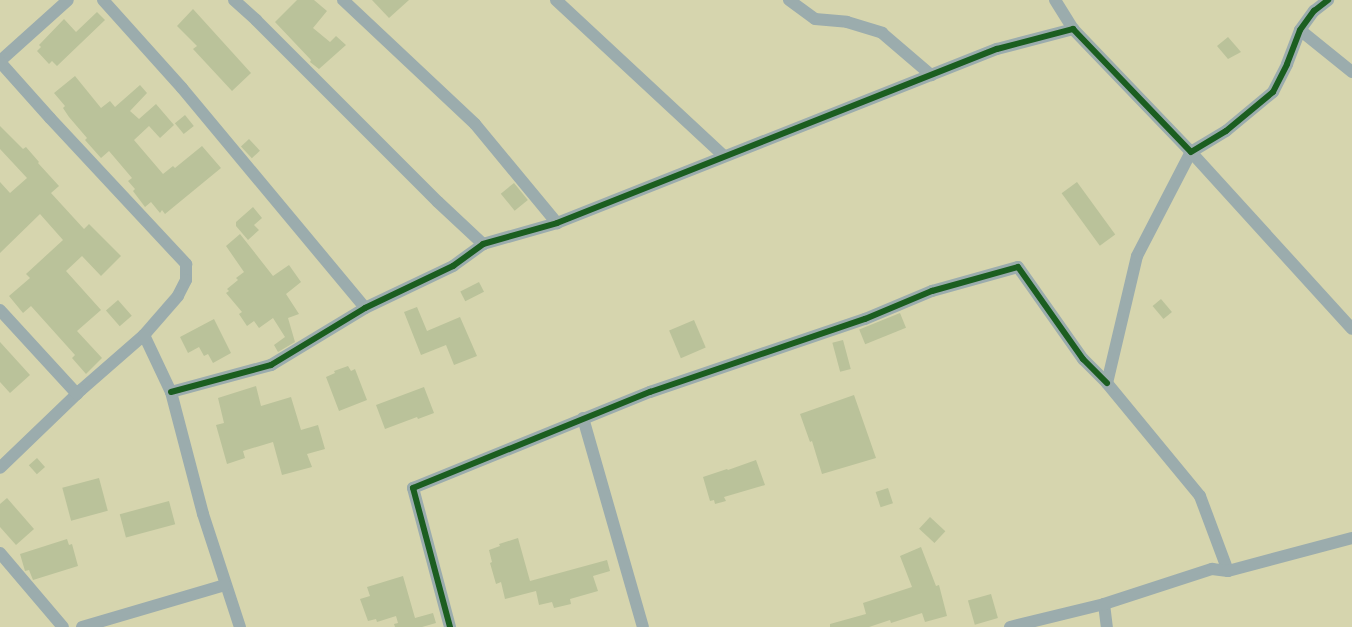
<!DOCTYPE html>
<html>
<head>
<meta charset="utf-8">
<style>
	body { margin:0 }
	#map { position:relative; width:1352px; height:627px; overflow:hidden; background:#d6d5ae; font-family:"DejaVu Sans",sans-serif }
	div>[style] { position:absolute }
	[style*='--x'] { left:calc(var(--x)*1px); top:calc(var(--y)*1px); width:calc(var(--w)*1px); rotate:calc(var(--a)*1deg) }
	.building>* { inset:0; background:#bac29a; transform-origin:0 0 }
	.street>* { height:12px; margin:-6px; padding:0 6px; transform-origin:6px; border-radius:6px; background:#9bacad }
	.cycleway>* { height:6px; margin:-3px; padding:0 3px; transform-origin:3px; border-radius:3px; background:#1b5e20 }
	span { translate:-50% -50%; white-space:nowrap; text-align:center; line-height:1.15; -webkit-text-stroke:3px #fff; paint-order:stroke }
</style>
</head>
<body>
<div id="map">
	<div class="building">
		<div style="clip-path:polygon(297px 0,314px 0,327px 11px,313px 28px,330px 42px,336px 36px,346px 45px,319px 69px,310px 62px,311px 60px,275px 22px)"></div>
		<div style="clip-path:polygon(372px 0,409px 0,389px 18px)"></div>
		<div style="clip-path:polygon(193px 9px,251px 73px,232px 91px,193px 49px,197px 46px,177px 26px)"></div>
		<div style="clip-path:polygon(97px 12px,105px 20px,57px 66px,52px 61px,49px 64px,37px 51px,41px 47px,39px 45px,64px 19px,76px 32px)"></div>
		<div style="clip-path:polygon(1228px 37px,1241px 52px,1228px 59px,1217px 46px)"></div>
		<div style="clip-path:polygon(75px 76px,101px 108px,110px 101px,115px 107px,140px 85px,147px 93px,130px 111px,139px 119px,156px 104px,174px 125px,160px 138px,149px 126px,134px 140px,163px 174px,173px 166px,175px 168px,202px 146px,221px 168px,165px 214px,162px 210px,160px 213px,151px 202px,145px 207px,133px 191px,135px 189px,128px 181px,132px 178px,109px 151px,101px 158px,85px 140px,87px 138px,69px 117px,63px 108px,65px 106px,54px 93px)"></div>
		<div style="left:185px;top:115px;width:14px;height:13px;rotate:51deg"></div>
		<div style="clip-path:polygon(0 126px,23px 149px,26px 147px,39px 162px,38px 163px,59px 186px,51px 193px,84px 229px,89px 224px,121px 256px,101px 276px,82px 256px,66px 271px,101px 310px,77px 331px,102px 358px,86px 374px,72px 358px,75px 355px,31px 306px,23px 313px,9px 296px,30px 278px,26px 274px,63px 240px,40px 214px,0 253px,0 182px,10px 193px,27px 178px,0 149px)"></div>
		<div style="left:249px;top:139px;width:16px;height:11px;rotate:47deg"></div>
		<div style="left:1077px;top:182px;width:65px;height:19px;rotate:54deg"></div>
		<div style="left:514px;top:183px;width:22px;height:17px;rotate:51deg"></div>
		<div style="clip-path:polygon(253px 207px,262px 218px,254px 225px,259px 230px,248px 240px,236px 226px,236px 222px)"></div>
		<div style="clip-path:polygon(240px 234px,273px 276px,289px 265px,301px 282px,286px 294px,299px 314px,288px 318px,295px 342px,278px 352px,274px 345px,285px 337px,273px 318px,259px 328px,254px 321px,247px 326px,239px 314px,242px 312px,226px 293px,229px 291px,227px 289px,238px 280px,236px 278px,244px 272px,226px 246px)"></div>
		<div style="left:479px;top:282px;width:11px;height:21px;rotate:63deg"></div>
		<div style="left:1161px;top:299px;width:17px;height:11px;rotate:50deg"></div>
		<div style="left:118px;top:300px;width:21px;height:16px;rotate:49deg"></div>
		<div style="clip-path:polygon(417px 307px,427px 331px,460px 317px,477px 356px,454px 365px,446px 345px,421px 355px,404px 312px)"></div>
		<div style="left:900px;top:313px;width:16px;height:44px;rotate:68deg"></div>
		<div style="clip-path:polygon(214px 319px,231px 353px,213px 363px,208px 354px,204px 356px,199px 347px,188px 353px,180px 337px)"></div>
		<div style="left:694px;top:320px;width:30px;height:27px;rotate:67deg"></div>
		<div style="left:843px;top:340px;width:30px;height:11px;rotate:75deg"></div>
		<div style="clip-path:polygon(0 342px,30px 375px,10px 393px,0 382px)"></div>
		<div style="clip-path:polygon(348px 366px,351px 371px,355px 369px,367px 400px,339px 411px,326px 377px,335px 373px,334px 371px)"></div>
		<div style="clip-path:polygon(256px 386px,261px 406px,291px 397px,301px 430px,318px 425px,325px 449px,307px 454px,312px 467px,282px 475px,273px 442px,243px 451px,245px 458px,227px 464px,216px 425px,224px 423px,218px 398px)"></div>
		<div style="clip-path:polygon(424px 387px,434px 413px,418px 419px,417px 417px,385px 429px,376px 405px)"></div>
		<div style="clip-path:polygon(854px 395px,876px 458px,822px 474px,812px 441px,810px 442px,800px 414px)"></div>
		<div style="left:37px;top:458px;width:12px;height:11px;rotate:48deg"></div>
		<div style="clip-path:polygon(756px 460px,765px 485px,724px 497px,726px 501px,715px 504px,714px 500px,710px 501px,703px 477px,727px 469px,728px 470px)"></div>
		<div style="left:99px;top:478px;width:34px;height:38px;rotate:75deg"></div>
		<div style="left:888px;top:488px;width:16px;height:13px;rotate:72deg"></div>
		<div style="clip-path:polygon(7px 498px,34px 529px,16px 545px,0 527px,0 504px)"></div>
		<div style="left:169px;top:501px;width:24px;height:51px;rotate:75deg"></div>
		<div style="left:930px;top:517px;width:21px;height:16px;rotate:43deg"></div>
		<div style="clip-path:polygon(518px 538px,530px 581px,607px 560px,610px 571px,593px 576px,598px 591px,570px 599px,571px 604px,554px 608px,552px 602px,539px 605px,536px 591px,505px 599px,501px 582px,496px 584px,490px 563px,492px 562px,489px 550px,500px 546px,499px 544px)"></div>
		<div style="clip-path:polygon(67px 539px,69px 545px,72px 544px,78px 566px,33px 580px,29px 570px,25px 571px,20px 554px)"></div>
		<div style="clip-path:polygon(921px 547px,936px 586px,939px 585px,947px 616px,925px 622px,922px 613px,891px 623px,890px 620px,869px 627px,830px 627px,830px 624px,866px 614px,863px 603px,912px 587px,900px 556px)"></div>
		<div style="clip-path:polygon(403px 576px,415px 618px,433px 613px,436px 623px,422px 627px,395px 627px,394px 624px,398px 623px,396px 616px,377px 622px,376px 619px,368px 621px,360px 599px,370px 596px,367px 587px)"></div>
		<div style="left:991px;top:594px;width:25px;height:24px;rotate:74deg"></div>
	</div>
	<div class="street">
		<div style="--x:103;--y:0;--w:118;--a:48.1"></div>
		<div style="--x:182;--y:88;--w:286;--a:50.2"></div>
		<div style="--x:234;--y:0;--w:30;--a:42"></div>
		<div style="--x:256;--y:20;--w:257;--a:45"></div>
		<div style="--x:438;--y:202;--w:62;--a:43"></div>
		<div style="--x:343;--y:0;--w:181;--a:43.2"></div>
		<div style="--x:475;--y:124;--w:129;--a:50.4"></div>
		<div style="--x:556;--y:0;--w:229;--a:42.9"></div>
		<div style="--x:789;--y:0;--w:32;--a:36"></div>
		<div style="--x:815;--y:19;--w:32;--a:5"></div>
		<div style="--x:847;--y:22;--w:37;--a:17"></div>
		<div style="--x:882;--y:33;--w:65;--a:40.6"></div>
		<div style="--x:1055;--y:0;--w:34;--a:58"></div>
		<div style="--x:1300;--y:30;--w:67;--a:38.9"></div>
		<div style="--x:0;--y:61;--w:91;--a:-41.9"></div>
		<div style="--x:0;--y:62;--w:75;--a:48.2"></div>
		<div style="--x:50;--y:118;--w:200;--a:47"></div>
		<div style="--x:186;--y:264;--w:16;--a:90"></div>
		<div style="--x:186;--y:280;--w:18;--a:117"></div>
		<div style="--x:178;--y:296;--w:52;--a:131.1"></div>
		<div style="--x:144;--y:335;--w:84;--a:138.9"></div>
		<div style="--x:81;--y:390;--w:112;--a:136.1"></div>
		<div style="--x:0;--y:310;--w:114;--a:47.5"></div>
		<div style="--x:144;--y:335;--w:63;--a:64.7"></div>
		<div style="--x:171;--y:392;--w:126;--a:75.3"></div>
		<div style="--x:203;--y:514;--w:119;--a:71.9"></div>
		<div style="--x:171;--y:392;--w:104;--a:-15.1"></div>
		<div style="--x:271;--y:365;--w:110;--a:-31.2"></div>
		<div style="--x:365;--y:308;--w:98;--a:-25.5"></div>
		<div style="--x:453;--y:266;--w:37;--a:-36"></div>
		<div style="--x:483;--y:244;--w:77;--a:-15.8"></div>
		<div style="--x:557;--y:223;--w:473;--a:-21.6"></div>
		<div style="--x:997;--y:49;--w:79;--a:-14.7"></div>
		<div style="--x:1073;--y:29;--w:170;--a:46.2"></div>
		<div style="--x:1191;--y:152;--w:41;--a:-31"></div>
		<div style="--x:1226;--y:131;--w:61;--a:-39.7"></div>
		<div style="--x:1273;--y:92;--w:31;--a:-63"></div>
		<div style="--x:1287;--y:64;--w:36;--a:-69"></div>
		<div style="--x:1300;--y:30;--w:24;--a:-54"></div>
		<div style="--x:1314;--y:11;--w:18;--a:-38"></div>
		<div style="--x:583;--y:418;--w:217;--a:74"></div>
		<div style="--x:0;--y:553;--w:97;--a:49.6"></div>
		<div style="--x:1228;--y:571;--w:80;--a:-110.5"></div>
		<div style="--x:1200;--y:496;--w:146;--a:-129.5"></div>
		<div style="--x:1107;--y:383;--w:130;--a:-76.7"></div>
		<div style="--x:1137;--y:256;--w:117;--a:-62.6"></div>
		<div style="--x:1191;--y:152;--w:239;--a:47.7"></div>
		<div style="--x:1104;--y:604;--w:23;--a:83"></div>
		<div style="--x:82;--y:627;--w:149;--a:-16.4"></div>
		<div style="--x:450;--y:627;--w:144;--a:-104.9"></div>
		<div style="--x:413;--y:488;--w:256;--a:-22.1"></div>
		<div style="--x:650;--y:392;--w:227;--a:-18.8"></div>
		<div style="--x:865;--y:319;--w:73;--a:-22.7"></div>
		<div style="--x:932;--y:291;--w:89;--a:-15.6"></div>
		<div style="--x:1018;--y:267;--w:113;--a:54.8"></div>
		<div style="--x:1083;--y:359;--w:34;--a:45"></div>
		<div style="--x:1010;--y:627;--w:97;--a:-13.7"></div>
		<div style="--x:1104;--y:604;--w:114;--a:-18"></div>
		<div style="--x:1212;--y:569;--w:16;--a:7"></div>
		<div style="--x:1228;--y:571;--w:128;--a:-14.9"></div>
	</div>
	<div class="cycleway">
		<div style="--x:171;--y:392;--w:104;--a:-15.1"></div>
		<div style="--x:271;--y:365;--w:110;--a:-31.2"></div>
		<div style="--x:365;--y:308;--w:98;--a:-25.5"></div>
		<div style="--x:453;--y:266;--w:37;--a:-36"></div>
		<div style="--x:483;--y:244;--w:77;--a:-15.8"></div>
		<div style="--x:557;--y:223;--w:473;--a:-21.6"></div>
		<div style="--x:997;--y:49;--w:79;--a:-14.7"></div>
		<div style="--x:1073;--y:29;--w:170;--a:46.2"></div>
		<div style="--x:1191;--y:152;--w:41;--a:-31"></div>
		<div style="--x:1226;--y:131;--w:61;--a:-39.7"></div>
		<div style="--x:1273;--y:92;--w:31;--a:-63"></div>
		<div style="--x:1287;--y:64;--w:36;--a:-69"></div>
		<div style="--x:1300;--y:30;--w:24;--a:-54"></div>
		<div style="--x:1314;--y:11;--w:18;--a:-38"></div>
		<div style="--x:450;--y:627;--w:144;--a:-104.9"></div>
		<div style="--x:413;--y:488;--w:256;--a:-22.1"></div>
		<div style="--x:650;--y:392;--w:227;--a:-18.8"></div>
		<div style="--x:865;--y:319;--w:73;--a:-22.7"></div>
		<div style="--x:932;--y:291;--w:89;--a:-15.6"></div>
		<div style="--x:1018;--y:267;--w:113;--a:54.8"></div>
		<div style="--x:1083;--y:359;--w:34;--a:45"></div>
	</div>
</div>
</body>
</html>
